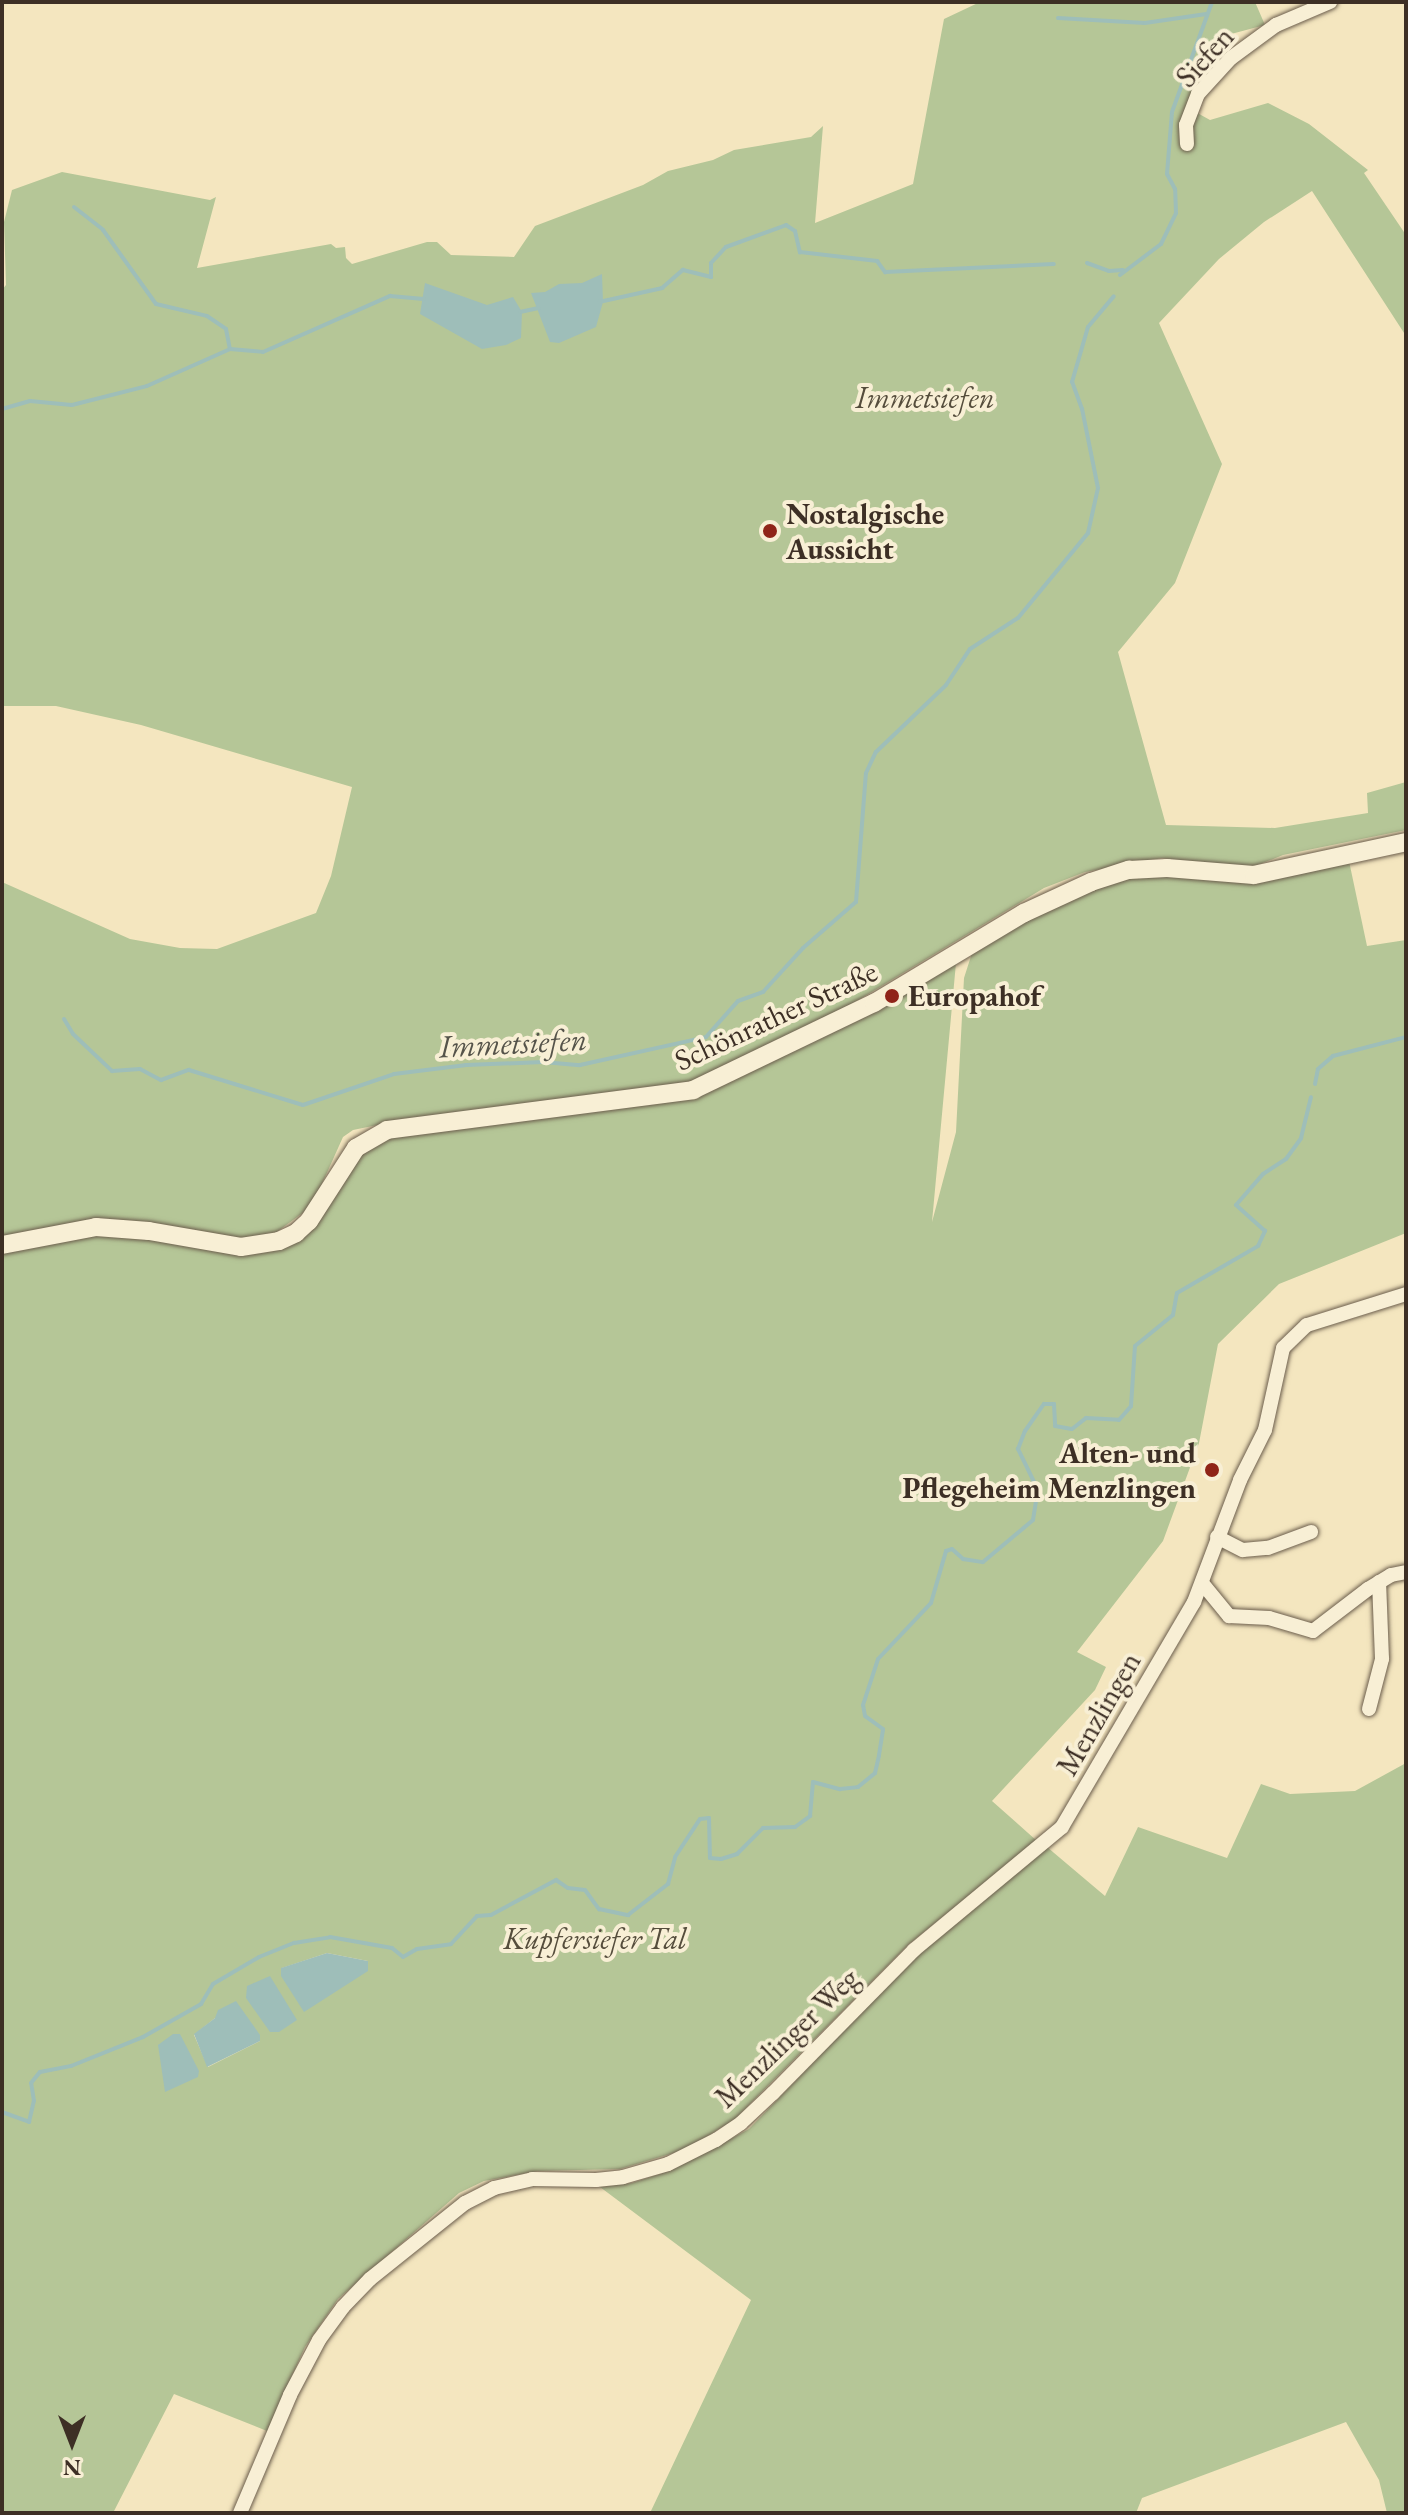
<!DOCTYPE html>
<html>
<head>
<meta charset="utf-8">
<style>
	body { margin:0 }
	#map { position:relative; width:1408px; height:2515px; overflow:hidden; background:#f4e6bf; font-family:"EB Garamond",serif }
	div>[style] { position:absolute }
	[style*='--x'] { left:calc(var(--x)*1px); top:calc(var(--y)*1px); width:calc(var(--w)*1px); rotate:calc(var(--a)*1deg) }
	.green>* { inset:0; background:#b5c697 }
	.water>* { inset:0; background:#9ebeb9 }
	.stream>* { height:4px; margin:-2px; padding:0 2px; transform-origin:2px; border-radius:2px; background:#9ebeb9 }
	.roads { filter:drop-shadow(0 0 2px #6b5d4c) drop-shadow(0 0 2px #6b5d4c) }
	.minor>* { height:14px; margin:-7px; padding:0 7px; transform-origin:7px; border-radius:7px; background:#f8efd5 }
	.tertiary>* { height:18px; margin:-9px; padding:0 9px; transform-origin:9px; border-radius:9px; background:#f8efd5 }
	.dots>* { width:22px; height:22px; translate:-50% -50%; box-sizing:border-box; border:4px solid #f8efd5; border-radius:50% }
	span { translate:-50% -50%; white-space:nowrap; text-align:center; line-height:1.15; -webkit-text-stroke:8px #f8efd5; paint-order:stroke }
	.street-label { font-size:30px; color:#3d2f25 }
	.park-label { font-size:30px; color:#554d3c; font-style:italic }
	.poi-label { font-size:30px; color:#3d2f25; font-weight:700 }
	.left { translate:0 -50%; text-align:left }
	.right { translate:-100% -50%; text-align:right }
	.water-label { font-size:32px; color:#55534a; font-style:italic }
	.frame { position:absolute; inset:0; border:4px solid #3d2f25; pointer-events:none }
	.north { position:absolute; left:32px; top:2403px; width:80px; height:80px; -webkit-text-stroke:6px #f8efd5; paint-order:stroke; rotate:180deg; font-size:22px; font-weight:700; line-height:32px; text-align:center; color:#3d2f25 }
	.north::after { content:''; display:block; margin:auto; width:28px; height:36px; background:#3d2f25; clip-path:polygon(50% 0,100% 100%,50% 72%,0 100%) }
</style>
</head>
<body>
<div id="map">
	<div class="green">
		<div style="clip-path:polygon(980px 2px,1255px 2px,1265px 25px,1216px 38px,1196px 71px,1192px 110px,1210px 120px,1268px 103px,1309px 124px,1368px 170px,1364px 173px,1406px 235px,1406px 336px,1312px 191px,1264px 222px,1219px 259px,1159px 323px,1222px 464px,1175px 583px,1118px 652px,1166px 825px,1275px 828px,1368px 813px,1367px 793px,1406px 782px,1406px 830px,1283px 855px,1245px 870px,1162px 858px,1085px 872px,1044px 888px,855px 1002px,696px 1081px,397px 1121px,353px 1130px,343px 1137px,312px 1206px,274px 1234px,242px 1239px,94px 1219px,2px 1239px,2px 882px,130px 939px,180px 948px,217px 949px,316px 913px,331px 876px,352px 787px,141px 725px,56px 706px,2px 706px,2px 290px,6px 285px,4px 222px,12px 190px,62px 172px,210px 200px,216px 197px,197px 268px,331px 244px,336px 248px,345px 247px,346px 258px,352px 264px,427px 242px,437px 242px,451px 255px,514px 257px,535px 226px,643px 185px,668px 171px,713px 160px,734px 150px,811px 137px,823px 126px,815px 223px,913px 184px,944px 19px)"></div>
		<div style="clip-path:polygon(evenodd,1349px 861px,1367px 946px,1406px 940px,1406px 1233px,1279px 1284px,1218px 1344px,1199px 1443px,1163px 1541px,1077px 1652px,1106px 1667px,1095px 1690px,992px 1801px,1037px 1841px,909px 1944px,735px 2119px,687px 2149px,620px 2169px,538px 2171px,484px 2181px,459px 2193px,338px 2299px,305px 2347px,267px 2431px,174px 2394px,113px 2513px,2px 2513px,2px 1252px,99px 1234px,275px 1248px,363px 1151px,385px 1137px,667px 1102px,956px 963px,932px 1222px,956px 1132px,964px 978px,972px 953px,1015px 926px,1083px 894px,1128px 878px,1153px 875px,1246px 883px,1349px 861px,327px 1953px,368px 1961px,281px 1976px,282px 1968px,327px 1953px,1349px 861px,215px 2018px,260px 2041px,208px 2067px,194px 2035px,215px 2018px)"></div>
		<div style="clip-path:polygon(1406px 1763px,1406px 2513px,1387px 2513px,1379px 2480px,1346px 2422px,1142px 2498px,1136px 2513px,650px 2513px,751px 2300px,600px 2187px,632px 2183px,672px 2170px,749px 2129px,917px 1955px,1047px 1847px,1105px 1896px,1138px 1827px,1227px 1858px,1261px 1784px,1290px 1794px,1355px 1791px)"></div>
	</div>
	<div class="water">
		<div style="clip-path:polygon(602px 274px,603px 302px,596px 327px,559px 343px,550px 342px,531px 293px,545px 292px,559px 284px,582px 283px)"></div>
		<div style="clip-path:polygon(425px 283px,487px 305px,513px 297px,522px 312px,521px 338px,506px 345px,482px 349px,420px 314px)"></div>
		<div style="clip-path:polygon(327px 1953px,368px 1961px,368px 1971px,304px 2012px,281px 1976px,281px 1968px)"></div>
		<div style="clip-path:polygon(270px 1976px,297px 2020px,279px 2032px,270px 2032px,246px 1998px,247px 1986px)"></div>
		<div style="clip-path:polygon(236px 2001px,260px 2035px,260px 2041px,207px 2067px,194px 2034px,215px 2018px,218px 2010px)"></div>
		<div style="clip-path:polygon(173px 2034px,180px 2034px,199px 2071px,198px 2077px,165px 2092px,158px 2045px)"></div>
	</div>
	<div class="stream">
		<div style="--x:1058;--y:18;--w:87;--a:3.3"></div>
		<div style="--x:1145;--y:23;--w:62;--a:-8.4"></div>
		<div style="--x:74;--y:207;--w:37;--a:38"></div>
		<div style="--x:103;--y:230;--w:91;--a:54.4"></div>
		<div style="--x:156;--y:304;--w:52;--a:13.2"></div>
		<div style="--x:207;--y:316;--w:23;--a:34"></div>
		<div style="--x:226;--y:329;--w:20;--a:79"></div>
		<div style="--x:1087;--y:263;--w:23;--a:20"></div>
		<div style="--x:1109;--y:271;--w:14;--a:-4"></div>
		<div style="--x:1120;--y:275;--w:51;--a:-37.1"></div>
		<div style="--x:1161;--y:244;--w:34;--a:-64"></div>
		<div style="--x:1176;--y:213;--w:24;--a:-92"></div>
		<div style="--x:1175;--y:189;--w:17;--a:-118"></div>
		<div style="--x:1167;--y:174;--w:62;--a:-85.4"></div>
		<div style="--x:1172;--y:112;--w:117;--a:-70"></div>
		<div style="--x:599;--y:302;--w:65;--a:-12.5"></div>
		<div style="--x:662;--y:288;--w:28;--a:-41"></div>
		<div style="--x:683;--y:270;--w:29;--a:14"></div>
		<div style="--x:711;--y:277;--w:14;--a:-90"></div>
		<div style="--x:711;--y:263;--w:22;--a:-47"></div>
		<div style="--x:726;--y:247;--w:64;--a:-20.1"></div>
		<div style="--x:786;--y:225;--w:11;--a:34"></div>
		<div style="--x:795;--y:231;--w:22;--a:77"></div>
		<div style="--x:800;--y:252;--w:78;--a:6.7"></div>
		<div style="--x:877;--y:261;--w:14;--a:54"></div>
		<div style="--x:885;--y:272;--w:169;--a:-2.7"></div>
		<div style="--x:520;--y:312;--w:19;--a:-12"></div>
		<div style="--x:2;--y:409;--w:29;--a:-16"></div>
		<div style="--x:30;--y:401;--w:42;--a:5.4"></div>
		<div style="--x:72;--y:405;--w:77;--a:-14.2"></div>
		<div style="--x:147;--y:386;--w:91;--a:-24"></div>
		<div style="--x:230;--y:349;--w:33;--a:5"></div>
		<div style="--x:263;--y:352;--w:139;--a:-23.8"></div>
		<div style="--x:390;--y:296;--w:34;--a:5"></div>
		<div style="--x:64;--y:1019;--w:17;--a:59"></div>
		<div style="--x:73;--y:1034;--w:54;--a:43.5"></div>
		<div style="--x:112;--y:1071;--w:28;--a:-4"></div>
		<div style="--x:140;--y:1069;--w:24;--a:28"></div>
		<div style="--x:161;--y:1080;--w:30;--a:-20"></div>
		<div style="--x:189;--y:1070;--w:119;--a:17.1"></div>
		<div style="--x:303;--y:1105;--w:96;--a:-18.8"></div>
		<div style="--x:394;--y:1074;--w:73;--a:-7.1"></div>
		<div style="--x:466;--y:1065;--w:77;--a:-2.2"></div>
		<div style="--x:543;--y:1062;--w:37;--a:5"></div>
		<div style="--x:580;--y:1065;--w:129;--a:-12.5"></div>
		<div style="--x:706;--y:1037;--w:48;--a:-48.4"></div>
		<div style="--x:738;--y:1001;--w:27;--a:-20"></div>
		<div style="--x:763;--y:992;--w:59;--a:-47.7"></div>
		<div style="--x:803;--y:948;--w:70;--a:-41"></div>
		<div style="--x:856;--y:902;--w:129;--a:-85.6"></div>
		<div style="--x:866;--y:773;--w:23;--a:-65"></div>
		<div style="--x:876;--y:752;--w:97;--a:-43.7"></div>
		<div style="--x:946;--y:685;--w:43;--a:-56.3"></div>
		<div style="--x:970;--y:649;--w:57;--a:-32.9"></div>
		<div style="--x:1018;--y:618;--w:110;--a:-50.5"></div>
		<div style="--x:1088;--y:533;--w:46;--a:-77.5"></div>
		<div style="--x:1098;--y:488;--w:81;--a:-101.4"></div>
		<div style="--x:1082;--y:409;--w:29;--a:-110"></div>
		<div style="--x:1072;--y:382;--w:57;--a:-73.8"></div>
		<div style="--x:1088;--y:327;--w:40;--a:-50"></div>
		<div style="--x:1315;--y:1084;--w:15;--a:-79"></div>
		<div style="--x:1318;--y:1069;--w:20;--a:-41"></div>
		<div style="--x:1333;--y:1056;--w:75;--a:-14.6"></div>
		<div style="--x:2;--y:2112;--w:29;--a:20"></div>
		<div style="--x:29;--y:2122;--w:22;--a:-77"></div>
		<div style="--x:34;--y:2101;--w:18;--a:-99"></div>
		<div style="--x:31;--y:2083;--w:14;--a:-51"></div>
		<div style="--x:40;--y:2072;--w:32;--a:-11"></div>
		<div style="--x:71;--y:2066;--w:78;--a:-21.9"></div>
		<div style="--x:143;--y:2037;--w:67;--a:-29.6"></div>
		<div style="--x:201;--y:2004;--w:23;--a:-59"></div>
		<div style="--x:213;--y:1984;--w:53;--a:-30.4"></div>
		<div style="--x:259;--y:1957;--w:38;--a:-22"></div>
		<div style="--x:294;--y:1943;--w:36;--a:-9"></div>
		<div style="--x:330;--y:1937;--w:63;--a:10.1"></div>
		<div style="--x:392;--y:1948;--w:14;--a:39"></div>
		<div style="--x:403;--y:1957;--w:16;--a:-30"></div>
		<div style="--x:417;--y:1949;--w:34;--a:-8"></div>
		<div style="--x:451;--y:1944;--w:38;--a:-47"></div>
		<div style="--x:477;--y:1916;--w:14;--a:-4"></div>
		<div style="--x:491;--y:1915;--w:74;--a:-28.3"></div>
		<div style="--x:556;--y:1880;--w:14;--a:34"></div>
		<div style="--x:568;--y:1888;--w:17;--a:7"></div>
		<div style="--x:585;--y:1890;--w:24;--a:54"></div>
		<div style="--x:599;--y:1909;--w:30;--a:12"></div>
		<div style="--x:628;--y:1915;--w:51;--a:-37.8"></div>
		<div style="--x:668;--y:1884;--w:28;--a:-75"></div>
		<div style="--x:675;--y:1857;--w:45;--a:-56.7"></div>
		<div style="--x:700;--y:1819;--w:9;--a:-6"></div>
		<div style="--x:709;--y:1818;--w:40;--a:88.6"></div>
		<div style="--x:710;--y:1858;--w:11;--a:5"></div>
		<div style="--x:721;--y:1859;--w:17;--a:-17"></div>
		<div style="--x:737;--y:1854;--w:37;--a:-45"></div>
		<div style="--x:763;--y:1828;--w:32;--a:-2"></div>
		<div style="--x:795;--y:1827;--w:19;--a:-36"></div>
		<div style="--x:810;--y:1816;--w:34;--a:-85"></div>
		<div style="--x:813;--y:1782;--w:28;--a:15"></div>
		<div style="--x:840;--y:1789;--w:18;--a:-6"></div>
		<div style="--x:858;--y:1787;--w:22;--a:-39"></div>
		<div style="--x:875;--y:1773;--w:18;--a:-77"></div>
		<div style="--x:879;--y:1755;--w:26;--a:-81"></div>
		<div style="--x:883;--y:1729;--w:22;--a:-144"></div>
		<div style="--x:865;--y:1716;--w:11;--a:-100"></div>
		<div style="--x:863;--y:1705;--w:48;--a:-71.9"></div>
		<div style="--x:878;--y:1659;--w:77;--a:-46.6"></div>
		<div style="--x:931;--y:1603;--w:54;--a:-73.9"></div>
		<div style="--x:946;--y:1551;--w:6;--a:-18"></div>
		<div style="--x:952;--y:1549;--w:15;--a:42"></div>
		<div style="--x:963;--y:1559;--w:20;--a:9"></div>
		<div style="--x:983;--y:1562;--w:65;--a:-40"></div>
		<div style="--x:1033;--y:1520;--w:30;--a:-81"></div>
		<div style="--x:1038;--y:1490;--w:46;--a:-116"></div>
		<div style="--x:1018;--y:1449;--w:19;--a:-69"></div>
		<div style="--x:1025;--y:1431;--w:33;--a:-55"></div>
		<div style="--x:1044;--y:1404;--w:10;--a:0"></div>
		<div style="--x:1054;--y:1404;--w:22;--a:87"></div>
		<div style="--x:1055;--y:1426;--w:17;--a:10"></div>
		<div style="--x:1072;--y:1429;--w:18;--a:-38"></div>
		<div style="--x:1086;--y:1418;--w:33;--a:3"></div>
		<div style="--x:1119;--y:1420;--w:18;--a:-49"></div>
		<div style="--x:1131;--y:1406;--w:60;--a:-86.2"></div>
		<div style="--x:1135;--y:1346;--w:49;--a:-39.2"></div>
		<div style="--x:1173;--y:1315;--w:22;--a:-80"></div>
		<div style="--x:1177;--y:1293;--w:94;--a:-30.1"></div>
		<div style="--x:1258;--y:1246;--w:17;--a:-65"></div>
		<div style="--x:1265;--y:1231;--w:39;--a:-138"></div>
		<div style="--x:1236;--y:1205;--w:41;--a:-48.9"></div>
		<div style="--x:1263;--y:1174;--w:27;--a:-33"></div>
		<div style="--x:1286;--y:1159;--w:26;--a:-54"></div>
		<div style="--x:1301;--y:1138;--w:42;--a:-76.3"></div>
	</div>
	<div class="roads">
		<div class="minor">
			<div style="--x:1187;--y:144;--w:19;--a:-93"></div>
			<div style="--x:1186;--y:125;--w:33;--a:-69"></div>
			<div style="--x:1198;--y:94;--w:49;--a:-47.5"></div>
			<div style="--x:1231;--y:58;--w:56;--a:-36.3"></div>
			<div style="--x:1276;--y:25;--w:59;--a:-23.1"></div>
			<div style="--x:1217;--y:1537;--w:29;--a:27"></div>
			<div style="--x:1243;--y:1550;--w:25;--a:-5"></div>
			<div style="--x:1268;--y:1548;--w:46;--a:-20.4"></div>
			<div style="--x:1202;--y:1583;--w:43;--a:50.7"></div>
			<div style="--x:1229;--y:1616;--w:40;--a:2.9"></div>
			<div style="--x:1269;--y:1618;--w:46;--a:16.5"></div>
			<div style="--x:1313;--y:1631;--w:69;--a:-37.4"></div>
			<div style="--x:1368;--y:1589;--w:27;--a:-31"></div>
			<div style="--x:1391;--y:1575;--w:15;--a:-11"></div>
			<div style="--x:1369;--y:1709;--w:52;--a:-75.4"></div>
			<div style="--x:1382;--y:1659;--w:77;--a:-92.2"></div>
			<div style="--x:240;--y:2513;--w:128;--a:-67"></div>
			<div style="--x:290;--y:2395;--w:62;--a:-62.2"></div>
			<div style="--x:319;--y:2340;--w:41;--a:-54"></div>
			<div style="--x:343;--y:2307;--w:39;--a:-46"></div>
			<div style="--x:370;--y:2279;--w:122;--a:-38.7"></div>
			<div style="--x:465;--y:2203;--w:33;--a:-27"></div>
			<div style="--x:494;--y:2188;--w:39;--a:-13"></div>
			<div style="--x:532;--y:2179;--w:64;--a:0.9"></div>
			<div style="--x:596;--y:2180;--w:27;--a:-6"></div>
			<div style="--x:623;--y:2177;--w:47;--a:-16.1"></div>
			<div style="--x:668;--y:2164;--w:54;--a:-26.6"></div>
			<div style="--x:716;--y:2140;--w:30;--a:-34"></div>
			<div style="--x:741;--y:2123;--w:44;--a:-43.2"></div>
			<div style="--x:773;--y:2093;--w:201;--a:-45.4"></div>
			<div style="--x:914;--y:1950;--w:192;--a:-39.7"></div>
			<div style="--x:1062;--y:1827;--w:261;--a:-59.6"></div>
			<div style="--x:1194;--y:1602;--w:130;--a:-69.3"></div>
			<div style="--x:1240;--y:1480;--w:56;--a:-63.4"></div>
			<div style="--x:1265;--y:1430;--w:84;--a:-77.6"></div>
			<div style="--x:1283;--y:1348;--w:33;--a:-44"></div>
			<div style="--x:1307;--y:1325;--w:104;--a:-17.4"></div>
		</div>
		<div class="tertiary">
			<div style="--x:2;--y:1245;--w:96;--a:-10.8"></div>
			<div style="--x:96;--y:1227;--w:53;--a:4.3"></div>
			<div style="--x:149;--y:1231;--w:93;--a:9.9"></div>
			<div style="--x:241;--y:1247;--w:38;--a:-9"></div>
			<div style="--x:279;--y:1241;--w:19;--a:-25"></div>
			<div style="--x:296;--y:1233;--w:18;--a:-43"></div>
			<div style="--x:309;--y:1221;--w:87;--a:-57.2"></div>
			<div style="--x:356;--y:1148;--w:36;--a:-30"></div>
			<div style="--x:387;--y:1130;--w:309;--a:-7.4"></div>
			<div style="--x:693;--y:1090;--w:201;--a:-25.7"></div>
			<div style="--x:874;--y:1003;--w:175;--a:-31"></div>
			<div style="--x:1024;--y:913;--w:74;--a:-24.8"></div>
			<div style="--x:1091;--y:882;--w:40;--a:-18"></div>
			<div style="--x:1129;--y:870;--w:38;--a:-3"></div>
			<div style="--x:1167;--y:868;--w:87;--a:4.6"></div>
			<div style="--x:1254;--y:875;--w:156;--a:-12.2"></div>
		</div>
	</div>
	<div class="dots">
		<div style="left:770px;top:531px;background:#8f2418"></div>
		<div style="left:892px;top:996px;background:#8f2418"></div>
		<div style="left:1212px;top:1470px;background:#8f2418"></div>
	</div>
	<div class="street-label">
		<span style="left:1205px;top:57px;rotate:-48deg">Siefen</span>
		<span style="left:776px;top:1016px;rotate:-25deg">Schönrather Straße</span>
		<span style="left:1099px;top:1714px;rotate:-60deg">Menzlingen</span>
		<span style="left:787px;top:2038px;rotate:-44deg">Menzlinger Weg</span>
	</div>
	<div class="park-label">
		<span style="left:925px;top:398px">Immetsiefen</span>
		<span style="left:595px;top:1939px">Kupfersiefer Tal</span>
	</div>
	<div class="poi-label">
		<span class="left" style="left:786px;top:531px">Nostalgische<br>Aussicht</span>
		<span class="left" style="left:908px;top:996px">Europahof</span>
		<span class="right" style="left:1196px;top:1470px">Alten- und<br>Pflegeheim Menzlingen</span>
	</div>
	<div class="water-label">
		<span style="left:513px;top:1043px;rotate:-3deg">Immetsiefen</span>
	</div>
	<div class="frame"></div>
	<div class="north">N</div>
</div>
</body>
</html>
